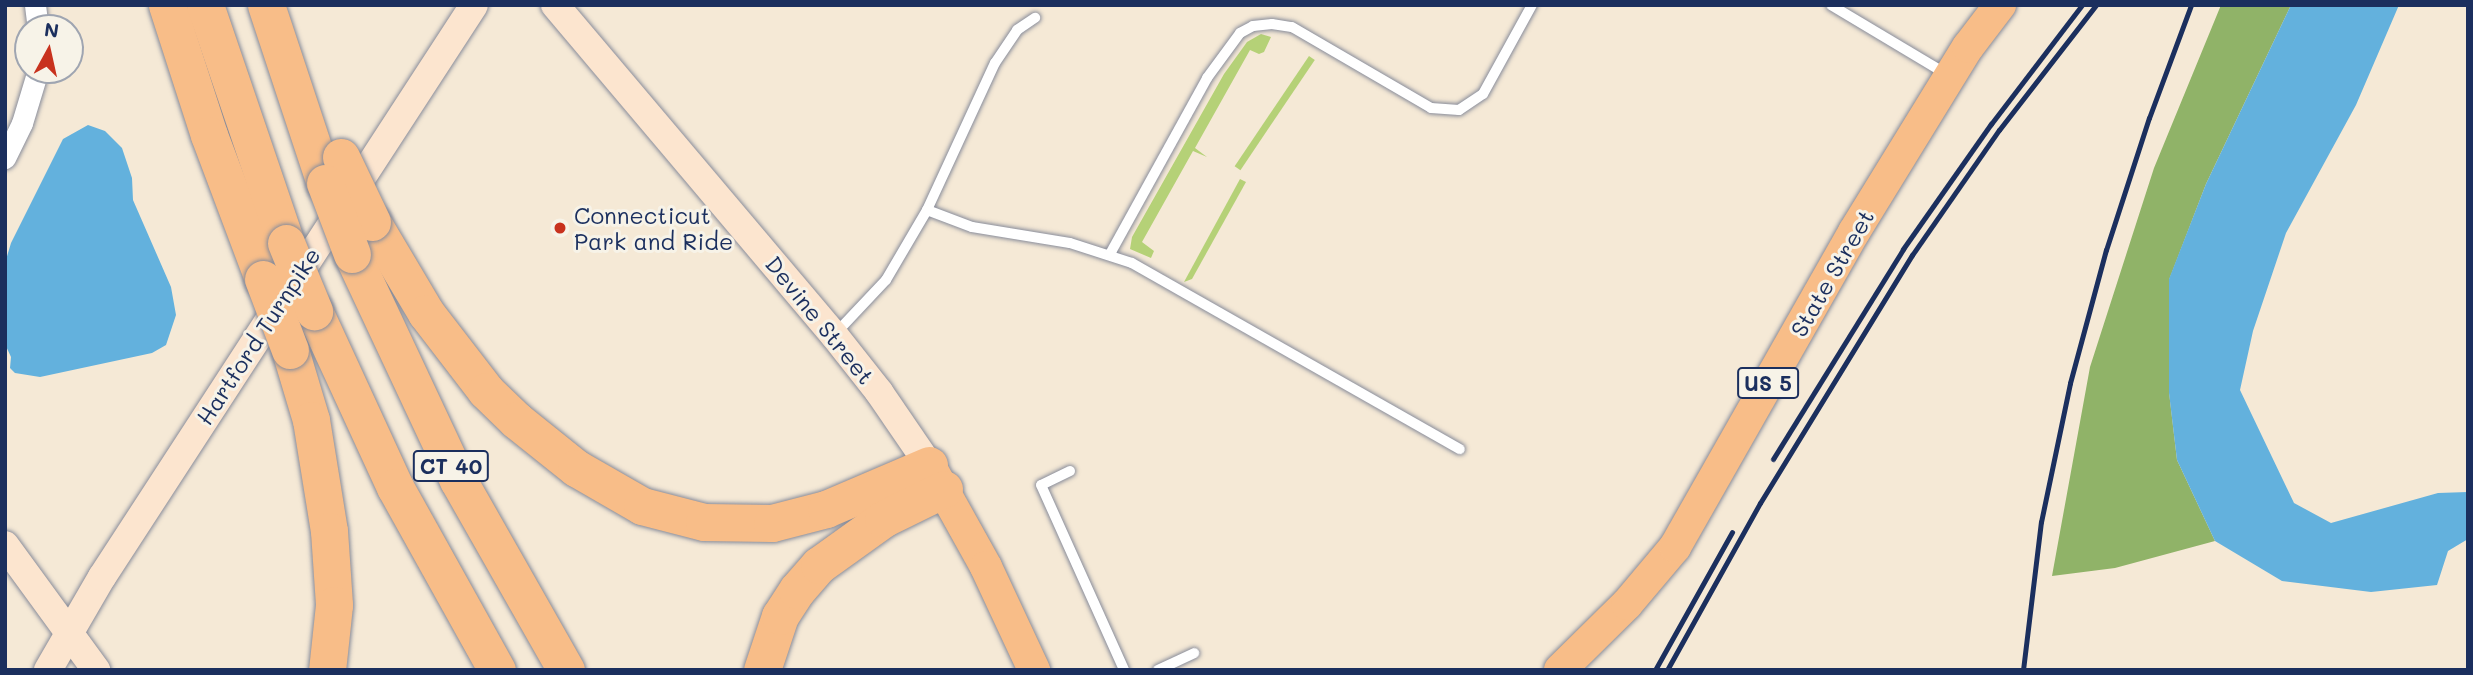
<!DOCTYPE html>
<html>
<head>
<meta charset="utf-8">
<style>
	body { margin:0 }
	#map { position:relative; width:2473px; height:675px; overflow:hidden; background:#f5e9d6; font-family:Mali,sans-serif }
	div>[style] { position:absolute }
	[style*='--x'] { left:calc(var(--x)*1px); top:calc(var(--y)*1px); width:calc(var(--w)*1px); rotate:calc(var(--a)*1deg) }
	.green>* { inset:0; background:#b5d177; transform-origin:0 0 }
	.forest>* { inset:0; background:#90b368 }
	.water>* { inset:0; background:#63b1dd }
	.roads { filter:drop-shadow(0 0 2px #888c9a) drop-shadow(0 0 2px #888c9a) }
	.lane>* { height:10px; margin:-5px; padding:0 5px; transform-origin:5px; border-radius:5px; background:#fff }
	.street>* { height:21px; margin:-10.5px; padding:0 10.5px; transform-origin:10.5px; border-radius:10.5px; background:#fff }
	.secondary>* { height:28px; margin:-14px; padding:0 14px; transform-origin:14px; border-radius:14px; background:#fce5cf }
	.primary>* { height:32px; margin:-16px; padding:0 16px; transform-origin:16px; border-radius:16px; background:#f8bd88 }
	.highway>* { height:37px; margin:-18.5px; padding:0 18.5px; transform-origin:18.5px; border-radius:18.5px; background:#f8bd88 }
	.rail>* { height:5px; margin:-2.5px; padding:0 2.5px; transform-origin:2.5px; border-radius:2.5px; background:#1b2f5e }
	.bridges { filter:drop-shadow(0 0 2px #888c9a) drop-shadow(0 0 2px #888c9a) }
	.highway-bridge>* { height:37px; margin:-18.5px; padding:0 18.5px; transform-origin:18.5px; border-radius:18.5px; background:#f8bd88 }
	.dots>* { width:19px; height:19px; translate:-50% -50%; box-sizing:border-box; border:4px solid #f7f3e8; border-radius:50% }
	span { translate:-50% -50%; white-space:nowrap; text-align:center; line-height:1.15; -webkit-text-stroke:6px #f7f3e8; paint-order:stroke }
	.shield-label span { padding:2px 5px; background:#f7f3e8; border:2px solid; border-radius:5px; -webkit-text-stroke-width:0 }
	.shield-label { font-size:21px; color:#1b2f5e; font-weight:700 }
	.poi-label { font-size:23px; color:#1b2f5e }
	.left { translate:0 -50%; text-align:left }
	.street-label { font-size:23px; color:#1b2f5e }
	.frame { position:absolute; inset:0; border:7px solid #1b2f5e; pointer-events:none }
	.north { position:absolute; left:14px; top:14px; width:70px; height:70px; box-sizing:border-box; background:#f7f3e8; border:2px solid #9fa5b1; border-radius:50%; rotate:8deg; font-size:19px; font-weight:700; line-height:28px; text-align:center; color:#1b2f5e }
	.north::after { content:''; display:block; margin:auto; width:24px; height:32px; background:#c8321e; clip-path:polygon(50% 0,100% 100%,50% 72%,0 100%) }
</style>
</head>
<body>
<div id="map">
	<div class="green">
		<div style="clip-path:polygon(1261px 34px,1271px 37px,1264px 52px,1259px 54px,1250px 50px,1195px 148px,1207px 157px,1193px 151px,1142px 242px,1154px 251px,1151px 258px,1130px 249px,1132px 237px,1224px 74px,1247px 42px)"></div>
		<div style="left:1309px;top:56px;width:7px;height:133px;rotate:34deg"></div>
		<div style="clip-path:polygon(1240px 179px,1246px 182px,1192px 279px,1184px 282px)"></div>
	</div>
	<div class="forest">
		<div style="clip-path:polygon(2221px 5px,2291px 5px,2206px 184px,2169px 280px,2169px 392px,2177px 460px,2215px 541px,2115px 568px,2052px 576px,2090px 367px,2154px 168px)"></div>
	</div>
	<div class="water">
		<div style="clip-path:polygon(2291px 5px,2399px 5px,2356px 105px,2286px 233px,2253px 331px,2240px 390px,2294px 503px,2331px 523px,2438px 493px,2468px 492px,2468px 539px,2448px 551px,2437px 585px,2371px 592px,2282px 581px,2215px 541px,2177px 460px,2169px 393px,2169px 279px,2206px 184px)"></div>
		<div style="clip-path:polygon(88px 125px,105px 131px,122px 148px,132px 178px,133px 200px,171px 287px,176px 315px,166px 345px,152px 353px,40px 377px,15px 373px,10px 368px,11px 357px,5px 344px,5px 263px,11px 243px,63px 139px)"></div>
	</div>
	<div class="roads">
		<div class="lane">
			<div style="--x:1831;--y:5;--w:136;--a:30.9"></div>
			<div style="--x:927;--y:210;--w:48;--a:20.7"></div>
			<div style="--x:972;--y:227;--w:99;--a:9.3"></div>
			<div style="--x:1070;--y:243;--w:65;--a:17.9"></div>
			<div style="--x:1132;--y:263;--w:377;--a:29.6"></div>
			<div style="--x:1110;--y:254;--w:201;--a:-61.1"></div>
			<div style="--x:1207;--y:78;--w:56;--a:-53.7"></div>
			<div style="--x:1240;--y:33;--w:15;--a:-28"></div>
			<div style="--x:1253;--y:26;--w:19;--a:-6"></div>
			<div style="--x:1272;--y:24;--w:20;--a:9"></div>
			<div style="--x:1292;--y:27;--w:161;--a:30.2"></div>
			<div style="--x:1431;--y:108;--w:28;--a:4"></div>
			<div style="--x:1459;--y:110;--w:29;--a:-34"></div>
			<div style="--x:1483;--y:94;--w:102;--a:-61.2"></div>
			<div style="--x:836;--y:333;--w:73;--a:-46.7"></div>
			<div style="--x:886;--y:280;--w:81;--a:-59.6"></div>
			<div style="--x:927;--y:210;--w:162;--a:-65.2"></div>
			<div style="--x:995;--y:63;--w:40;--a:-56"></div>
			<div style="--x:1017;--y:30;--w:22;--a:-34"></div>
			<div style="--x:1070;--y:471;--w:32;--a:154"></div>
			<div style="--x:1041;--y:485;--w:203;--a:65.8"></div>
			<div style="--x:1158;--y:670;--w:40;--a:-25"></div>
		</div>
		<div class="street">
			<div style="--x:35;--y:5;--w:23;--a:83"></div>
			<div style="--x:5;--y:158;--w:39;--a:-64"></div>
			<div style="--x:22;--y:123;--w:55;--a:-73.2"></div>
		</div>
		<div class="secondary">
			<div style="--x:555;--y:5;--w:432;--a:49.8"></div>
			<div style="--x:834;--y:335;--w:73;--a:51.7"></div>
			<div style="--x:879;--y:392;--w:88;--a:55.6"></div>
			<div style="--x:5;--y:545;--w:155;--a:53.9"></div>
			<div style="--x:48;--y:670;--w:108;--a:-59.9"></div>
			<div style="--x:102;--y:577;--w:682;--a:-56.96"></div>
		</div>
		<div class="primary">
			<div style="--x:931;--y:468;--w:113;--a:60.9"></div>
			<div style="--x:986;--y:567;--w:114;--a:65"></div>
			<div style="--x:1560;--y:670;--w:94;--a:-44.6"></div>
			<div style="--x:1627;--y:604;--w:75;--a:-49.9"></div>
			<div style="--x:1675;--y:547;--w:362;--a:-60.4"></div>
			<div style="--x:1854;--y:232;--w:217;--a:-58.4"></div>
			<div style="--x:1968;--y:47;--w:53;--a:-52.7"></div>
		</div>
		<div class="highway">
			<div style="--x:167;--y:5;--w:137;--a:72.1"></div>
			<div style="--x:209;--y:135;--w:154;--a:69.4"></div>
			<div style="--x:205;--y:5;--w:251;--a:71.2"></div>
			<div style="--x:266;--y:5;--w:188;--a:71.7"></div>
			<div style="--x:372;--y:222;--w:106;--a:59.3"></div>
			<div style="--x:426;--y:313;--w:98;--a:52.4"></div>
			<div style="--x:486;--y:391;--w:42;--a:44"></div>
			<div style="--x:516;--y:420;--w:77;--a:38.7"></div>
			<div style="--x:576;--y:468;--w:76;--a:29.9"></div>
			<div style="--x:642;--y:506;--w:64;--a:14.5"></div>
			<div style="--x:704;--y:522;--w:68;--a:0.8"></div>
			<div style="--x:772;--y:523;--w:56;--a:-14.5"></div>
			<div style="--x:826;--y:509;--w:112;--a:-23.1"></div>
			<div style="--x:352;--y:254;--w:250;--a:64.9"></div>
			<div style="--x:458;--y:480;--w:219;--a:60.4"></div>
			<div style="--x:314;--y:311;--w:194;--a:65.3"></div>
			<div style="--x:395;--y:487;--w:210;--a:60.9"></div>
			<div style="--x:290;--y:350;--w:73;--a:73.3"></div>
			<div style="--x:311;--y:420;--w:112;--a:80.8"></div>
			<div style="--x:329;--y:531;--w:74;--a:86.1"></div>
			<div style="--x:334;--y:605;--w:65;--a:96.1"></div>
			<div style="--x:762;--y:670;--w:57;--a:-71.6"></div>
			<div style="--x:780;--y:616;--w:31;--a:-57"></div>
			<div style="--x:797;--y:590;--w:33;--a:-49"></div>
			<div style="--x:819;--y:565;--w:79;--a:-35.7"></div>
			<div style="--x:883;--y:519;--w:68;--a:-26.2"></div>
		</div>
	</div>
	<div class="rail">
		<div style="--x:1773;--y:459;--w:247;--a:-58.2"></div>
		<div style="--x:1903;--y:249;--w:153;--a:-54.9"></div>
		<div style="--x:1991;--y:124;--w:150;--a:-52.6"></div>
		<div style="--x:1655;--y:670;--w:158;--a:-60.8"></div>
		<div style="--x:1667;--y:670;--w:191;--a:-60.9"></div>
		<div style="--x:1760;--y:503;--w:291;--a:-58.5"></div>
		<div style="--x:1912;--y:255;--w:152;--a:-55.2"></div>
		<div style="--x:1999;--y:130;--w:158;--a:-52.2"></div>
		<div style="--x:2023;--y:670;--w:149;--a:-83.1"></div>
		<div style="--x:2041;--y:522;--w:142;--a:-78.2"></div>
		<div style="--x:2070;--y:383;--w:138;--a:-74.9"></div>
		<div style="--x:2106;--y:250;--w:139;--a:-72"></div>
		<div style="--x:2149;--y:118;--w:121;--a:-69.6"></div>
	</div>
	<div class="bridges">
		<div class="highway-bridge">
			<div style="--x:341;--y:157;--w:72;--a:64.5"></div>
			<div style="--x:325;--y:183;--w:76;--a:69.2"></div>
			<div style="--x:286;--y:243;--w:74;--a:67.6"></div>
			<div style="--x:263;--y:279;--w:76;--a:69.2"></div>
		</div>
	</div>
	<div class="dots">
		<div style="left:560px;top:228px;background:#c8321e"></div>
	</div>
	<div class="shield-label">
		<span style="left:1768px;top:383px">US 5</span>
		<span style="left:451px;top:466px">CT 40</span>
	</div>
	<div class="poi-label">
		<span class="left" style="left:574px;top:228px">Connecticut<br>Park and Ride</span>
	</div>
	<div class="street-label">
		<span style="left:1832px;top:273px;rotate:-60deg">State Street</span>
		<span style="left:820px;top:320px;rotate:51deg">Devine Street</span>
		<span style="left:258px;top:336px;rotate:-57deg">Hartford Turnpike</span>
	</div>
	<div class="frame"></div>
	<div class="north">N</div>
</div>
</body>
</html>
